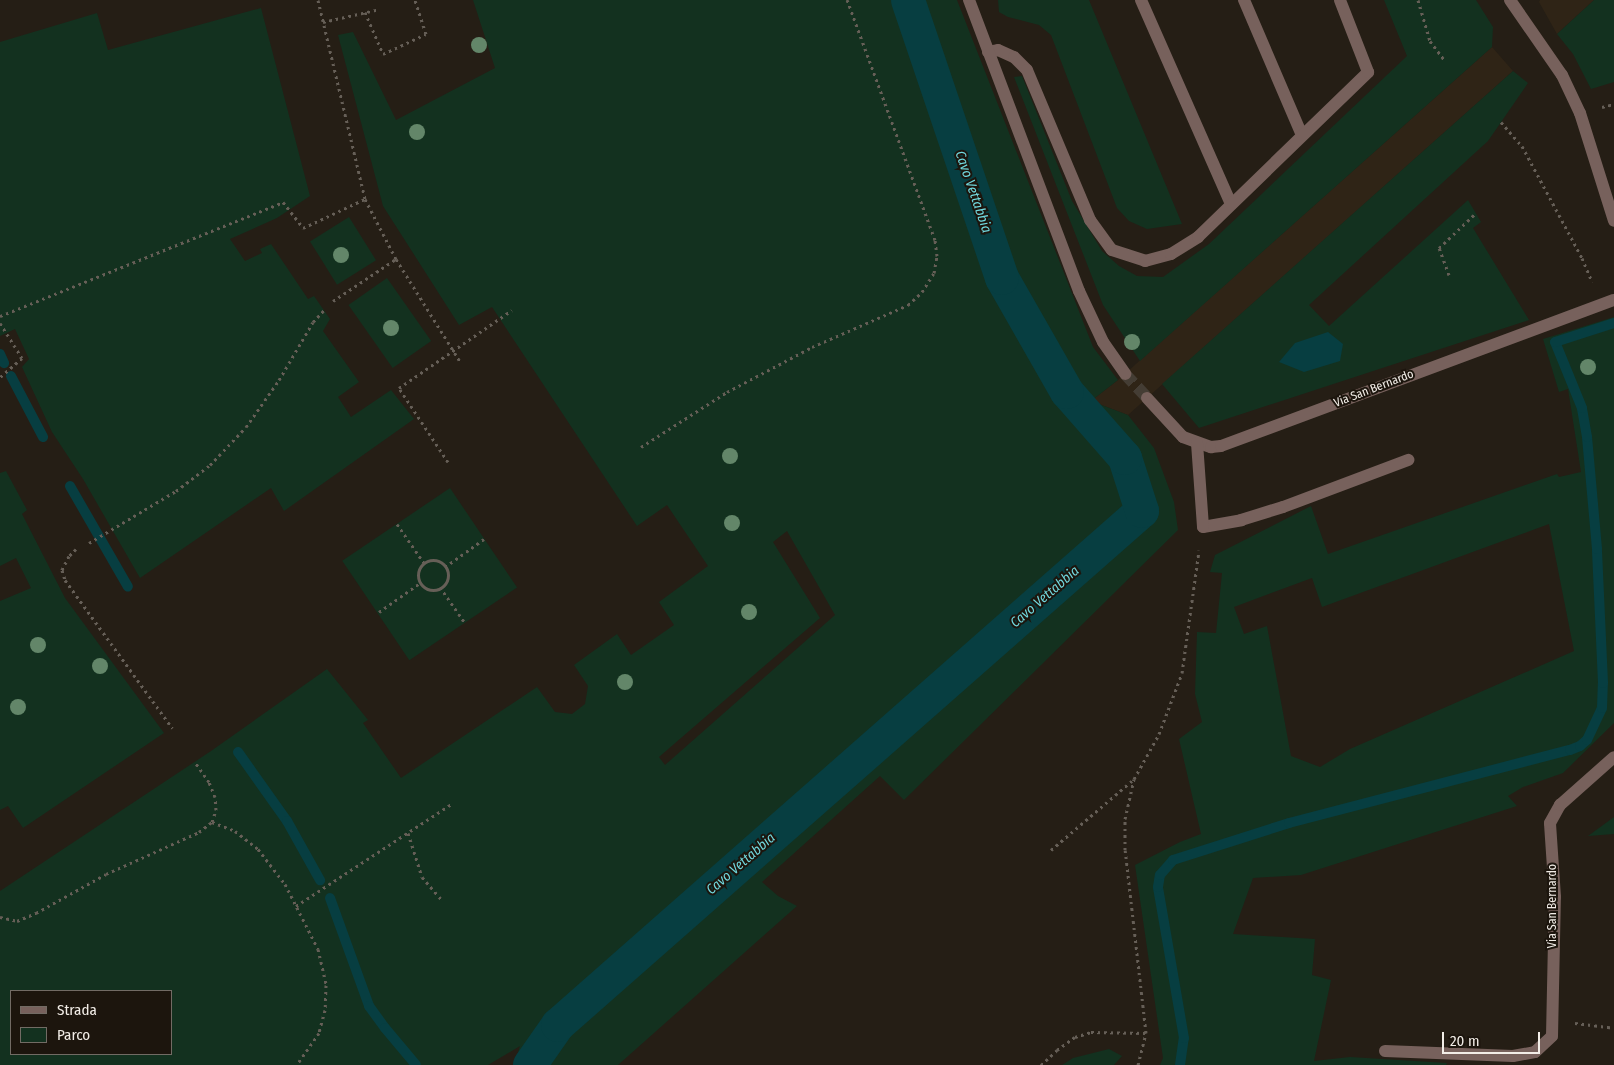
<!DOCTYPE html>
<html>
<head>
<meta charset="utf-8">
<style>
	body { margin:0 }
	#map { position:relative; width:1614px; height:1065px; overflow:hidden; background:#251e15; font-family:"Fira Sans Condensed",sans-serif }
	div>[style] { position:absolute }
	[style*='--x'] { left:calc(var(--x)*1px); top:calc(var(--y)*1px); width:calc(var(--w)*1px); rotate:calc(var(--a)*1deg) }
	.built>* { inset:0; background:#2f2416 }
	.green>* { inset:0; background:#13311f; transform-origin:0 0 }
	.water>* { inset:0; background:#073e41 }
	.stream>* { height:10px; margin:-5px; padding:0 5px; transform-origin:5px; border-radius:5px; background:#073e41 }
	.canal>* { height:34px; margin:-17px; padding:0 17px; transform-origin:17px; border-radius:17px; background:#073e41 }
	.minor-tunnel>* { height:12px; margin-top:-6px; transform-origin:0; background:repeating-linear-gradient(90deg,#443d34 0 12px,transparent 0 18px) }
	.path>* { height:3px; margin-top:-1.5px; transform-origin:0; background:repeating-linear-gradient(90deg,#665f57 0 2.5px,transparent 0 6.5px) }
	.path>.ring { margin:-1.5px; padding:0; box-sizing:content-box; background:none; border:3px solid #665f57; border-radius:50% }
	.service>* { height:12px; margin:-6px; padding:0 6px; transform-origin:6px; border-radius:6px; background:#77615c }
	.minor>* { height:12px; margin:-6px; padding:0 6px; transform-origin:6px; border-radius:6px; background:#77615c }
	.trees>* { width:16px; height:16px; margin:-8px; border-radius:50%; background:#638669 }
	span { translate:-50% -50%; white-space:nowrap; text-align:center; line-height:1.15; -webkit-text-stroke:4px #1c150d; paint-order:stroke }
	.street-label { font-size:12px; color:#f2ede7 }
	.water-label { font-size:14px; color:#71d8de; font-style:italic }
	.legend { position:absolute; left:10px; top:990px; width:162px; height:65px; box-sizing:border-box; background:#1c150d; border:1px solid #726b64; margin:0; padding:6px 9px; list-style:none; font-size:15px; color:#f2ede7 }
	.legend li { display:flex; align-items:center; gap:10px; height:25px }
	.legend b { width:25px; border:1px solid #726b64 }
	.scale { position:absolute; left:1442px; top:1032px; width:98px; height:22px; box-sizing:border-box; border:2px solid #f2ede7; border-top:0; padding-left:6px; font-size:15px; line-height:18px; white-space:nowrap; color:#f2ede7; -webkit-text-stroke:4px #1c150d; paint-order:stroke }
</style>
</head>
<body>
<div id="map">
	<div class="built">
		<div style="clip-path:polygon(1540px 0,1594px 0,1557px 34px,1539px 2px)"></div>
		<div style="clip-path:polygon(1492px 47px,1513px 71px,1128px 415px,1091px 401px,1118px 380px)"></div>
	</div>
	<div class="green">
		<div style="clip-path:polygon(evenodd,473px 0,957px 0,1093px 347px,1118px 380px,1091px 401px,1128px 415px,1154px 448px,1174px 502px,1178px 530px,904px 800px,880px 776px,762px 882px,778px 896px,797px 906px,618px 1065px,514px 1065px,520px 1046px,488px 1065px,0 1065px,0 891px,211px 751px,327px 669px,368px 720px,363px 723px,401px 778px,537px 687px,555px 712px,572px 714px,585px 704px,588px 686px,574px 665px,617px 634px,631px 655px,674px 625px,659px 602px,708px 566px,667px 505px,637px 526px,492px 307px,459px 325px,383px 206px,338px 35px,353px 32px,396px 120px,495px 68px,473px 0,787px 531px,835px 615px,665px 765px,659px 757px,820px 618px,773px 542px,787px 531px,473px 0,11px 991px,171px 991px,171px 1054px,11px 1054px,11px 991px)"></div>
		<div style="clip-path:polygon(998px 0,1089px 0,1182px 224px,1147px 229px,1129px 221px,1117px 208px,1051px 35px,1039px 25px,1008px 17px,999px 12px)"></div>
		<div style="clip-path:polygon(1384px 0,1476px 0,1493px 27px,1492px 47px,1140px 361px,1103px 305px,1014px 77px,1022px 76px,1072px 201px,1102px 251px,1119px 266px,1137px 276px,1163px 277px,1209px 244px,1407px 56px)"></div>
		<div style="clip-path:polygon(1594px 0,1614px 0,1614px 82px,1591px 89px,1573px 54px,1557px 34px)"></div>
		<div style="clip-path:polygon(261px 8px,310px 196px,277px 218px,230px 239px,245px 261px,262px 253px,260px 249px,271px 244px,308px 299px,314px 296px,330px 319px,323px 331px,359px 382px,338px 397px,351px 417px,391px 390px,414px 419px,284px 511px,271px 488px,140px 578px,83px 479px,52px 432px,22px 367px,29px 359px,15px 329px,0 336px,0 42px,97px 13px,108px 50px)"></div>
		<div style="clip-path:polygon(1513px 71px,1528px 83px,1488px 141px,1309px 305px,1329px 326px,1468px 200px,1481px 222px,1473px 228px,1529px 320px,1199px 428px,1162px 384px)"></div>
		<div style="left:349px;top:217px;width:51px;height:46px;rotate:58deg"></div>
		<div style="left:387px;top:278px;width:77px;height:47px;rotate:55deg"></div>
		<div style="clip-path:polygon(evenodd,1614px 317px,1614px 723px,1563px 773px,1523px 787px,1508px 796px,1517px 806px,1301px 875px,1253px 878px,1233px 934px,1315px 939px,1312px 975px,1331px 980px,1314px 1061px,1350px 1057px,1447px 1063px,1446px 1065px,1160px 1065px,1163px 1058px,1135px 865px,1180px 842px,1201px 834px,1179px 739px,1202px 722px,1195px 694px,1197px 632px,1216px 633px,1222px 573px,1210px 572px,1215px 555px,1311px 506px,1328px 554px,1557px 474px,1559px 477px,1581px 472px,1568px 389px,1559px 392px,1543px 339px,1614px 317px,1549px 524px,1574px 651px,1350px 749px,1320px 767px,1291px 756px,1267px 626px,1244px 634px,1234px 607px,1312px 578px,1322px 607px,1549px 524px)"></div>
		<div style="clip-path:polygon(6px 471px,27px 510px,22px 514px,65px 598px,164px 733px,23px 828px,8px 806px,0 810px,0 601px,31px 588px,16px 558px,0 566px,0 473px)"></div>
		<div style="left:450px;top:488px;width:120px;height:130px;rotate:56deg"></div>
		<div style="clip-path:polygon(1614px 817px,1614px 834px,1588px 836px)"></div>
		<div style="clip-path:polygon(1109px 1049px,1122px 1056px,1114px 1065px,1062px 1065px,1073px 1058px)"></div>
	</div>
	<div class="water">
		<div style="clip-path:polygon(1328px 332px,1343px 344px,1340px 361px,1304px 372px,1279px 362px,1295px 343px)"></div>
	</div>
	<div class="stream">
		<div style="--x:0;--y:354;--w:10;--a:66"></div>
		<div style="--x:11;--y:376;--w:69;--a:62.3"></div>
		<div style="--x:70;--y:486;--w:116;--a:60.1"></div>
		<div style="--x:238;--y:752;--w:85;--a:54.6"></div>
		<div style="--x:287;--y:821;--w:68;--a:60.8"></div>
		<div style="--x:330;--y:898;--w:115;--a:70.1"></div>
		<div style="--x:369;--y:1006;--w:27;--a:54"></div>
		<div style="--x:385;--y:1028;--w:48;--a:50"></div>
		<div style="--x:1180;--y:1065;--w:27;--a:-82"></div>
		<div style="--x:1184;--y:1038;--w:153;--a:-99.8"></div>
		<div style="--x:1158;--y:887;--w:12;--a:-81"></div>
		<div style="--x:1160;--y:875;--w:20;--a:-49"></div>
		<div style="--x:1173;--y:860;--w:122;--a:-17.7"></div>
		<div style="--x:1289;--y:823;--w:290;--a:-14.6"></div>
		<div style="--x:1570;--y:750;--w:11;--a:-22"></div>
		<div style="--x:1580;--y:746;--w:9;--a:-41"></div>
		<div style="--x:1587;--y:740;--w:35;--a:-65"></div>
		<div style="--x:1602;--y:708;--w:25;--a:-88"></div>
		<div style="--x:1603;--y:683;--w:134;--a:-92.6"></div>
		<div style="--x:1597;--y:549;--w:112;--a:-95.1"></div>
		<div style="--x:1587;--y:437;--w:29;--a:-100"></div>
		<div style="--x:1582;--y:408;--w:71;--a:-112.2"></div>
		<div style="--x:1555;--y:342;--w:62;--a:-17.9"></div>
	</div>
	<div class="canal">
		<div style="--x:530;--y:1065;--w:49;--a:-55"></div>
		<div style="--x:558;--y:1025;--w:778;--a:-41.35"></div>
		<div style="--x:1142;--y:511;--w:56;--a:-107.8"></div>
		<div style="--x:1125;--y:458;--w:88;--a:-131.3"></div>
		<div style="--x:1067;--y:392;--w:131;--a:-119.7"></div>
		<div style="--x:1002;--y:278;--w:293;--a:-108.7"></div>
	</div>
	<div class="minor-tunnel">
		<div style="--x:1125;--y:374;--w:33;--a:47"></div>
	</div>
	<div class="path">
		<div style="--x:318;--y:0;--w:204;--a:76.7"></div>
		<div style="--x:365;--y:199;--w:68;--a:62.7"></div>
		<div style="--x:396;--y:259;--w:123;--a:58"></div>
		<div style="--x:1418;--y:0;--w:43;--a:73.7"></div>
		<div style="--x:1430;--y:41;--w:25;--a:53"></div>
		<div style="--x:365;--y:12;--w:46;--a:66.8"></div>
		<div style="--x:383;--y:54;--w:47;--a:-24.9"></div>
		<div style="--x:426;--y:34;--w:36;--a:-108"></div>
		<div style="--x:323;--y:22;--w:58;--a:-12.8"></div>
		<div style="--x:1602;--y:107;--w:12;--a:-14"></div>
		<div style="--x:1501;--y:122;--w:32;--a:49"></div>
		<div style="--x:1522;--y:146;--w:127;--a:61.8"></div>
		<div style="--x:1582;--y:258;--w:26;--a:67"></div>
		<div style="--x:1449;--y:275;--w:29;--a:-110"></div>
		<div style="--x:1439;--y:248;--w:51;--a:-43.4"></div>
		<div style="--x:333;--y:301;--w:76;--a:-33.7"></div>
		<div style="--x:0;--y:316;--w:305;--a:-21.9"></div>
		<div style="--x:283;--y:202;--w:33;--a:52"></div>
		<div style="--x:303;--y:228;--w:68;--a:-25.1"></div>
		<div style="--x:0;--y:323;--w:41;--a:57.8"></div>
		<div style="--x:22;--y:358;--w:29;--a:139"></div>
		<div style="--x:641;--y:447;--w:102;--a:-32.6"></div>
		<div style="--x:727;--y:392;--w:96;--a:-27.9"></div>
		<div style="--x:812;--y:347;--w:105;--a:-23.6"></div>
		<div style="--x:908;--y:305;--w:19;--a:-43"></div>
		<div style="--x:922;--y:292;--w:22;--a:-58"></div>
		<div style="--x:934;--y:273;--w:17;--a:-80"></div>
		<div style="--x:937;--y:256;--w:16;--a:-97"></div>
		<div style="--x:935;--y:240;--w:256;--a:-110.1"></div>
		<div style="--x:448;--y:462;--w:89;--a:-123.5"></div>
		<div style="--x:399;--y:388;--w:137;--a:-34.6"></div>
		<div style="--x:397;--y:524;--w:47;--a:55.3"></div>
		<div style="--x:89;--y:543;--w:101;--a:-30.9"></div>
		<div style="--x:176;--y:491;--w:43;--a:-37.4"></div>
		<div style="--x:210;--y:465;--w:52;--a:-46.5"></div>
		<div style="--x:246;--y:427;--w:57;--a:-54.9"></div>
		<div style="--x:279;--y:380;--w:67;--a:-59.6"></div>
		<div style="--x:313;--y:322;--w:16;--a:-47"></div>
		<div style="--x:76;--y:549;--w:10;--a:135"></div>
		<div style="--x:69;--y:556;--w:16;--a:117"></div>
		<div style="--x:62;--y:570;--w:10;--a:73"></div>
		<div style="--x:65;--y:580;--w:183;--a:54.1"></div>
		<div class="ring" style="left:418px;top:560px;width:27px;height:27px"></div>
		<div style="--x:445;--y:567;--w:48;--a:-35.7"></div>
		<div style="--x:440;--y:587;--w:44;--a:55.2"></div>
		<div style="--x:379;--y:612;--w:50;--a:-35.3"></div>
		<div style="--x:212;--y:822;--w:25;--a:21"></div>
		<div style="--x:235;--y:831;--w:29;--a:38"></div>
		<div style="--x:258;--y:849;--w:44;--a:52.4"></div>
		<div style="--x:285;--y:884;--w:73;--a:63.1"></div>
		<div style="--x:318;--y:949;--w:37;--a:77"></div>
		<div style="--x:326;--y:985;--w:25;--a:92"></div>
		<div style="--x:325;--y:1010;--w:24;--a:105"></div>
		<div style="--x:319;--y:1033;--w:39;--a:125"></div>
		<div style="--x:408;--y:833;--w:46;--a:72.3"></div>
		<div style="--x:422;--y:877;--w:30;--a:49"></div>
		<div style="--x:1051;--y:850;--w:109;--a:-40.5"></div>
		<div style="--x:296;--y:906;--w:186;--a:-33.3"></div>
		<div style="--x:0;--y:917;--w:17;--a:13"></div>
		<div style="--x:17;--y:921;--w:21;--a:-23"></div>
		<div style="--x:36;--y:913;--w:80;--a:-29.1"></div>
		<div style="--x:106;--y:874;--w:102;--a:-24.3"></div>
		<div style="--x:199;--y:832;--w:16;--a:-38"></div>
		<div style="--x:212;--y:822;--w:13;--a:-72"></div>
		<div style="--x:216;--y:810;--w:13;--a:-94"></div>
		<div style="--x:215;--y:797;--w:16;--a:-112"></div>
		<div style="--x:209;--y:782;--w:24;--a:-125"></div>
		<div style="--x:1575;--y:1023;--w:39;--a:7"></div>
		<div style="--x:1041;--y:1065;--w:22;--a:-43"></div>
		<div style="--x:1057;--y:1050;--w:22;--a:-36"></div>
		<div style="--x:1075;--y:1037;--w:17;--a:-17"></div>
		<div style="--x:1091;--y:1032;--w:55;--a:1"></div>
		<div style="--x:1146;--y:1033;--w:184;--a:-96.5"></div>
		<div style="--x:1125;--y:850;--w:31;--a:-90"></div>
		<div style="--x:1125;--y:819;--w:41;--a:-77.3"></div>
		<div style="--x:1134;--y:779;--w:51;--a:-60.9"></div>
		<div style="--x:1159;--y:734;--w:65;--a:-69.3"></div>
		<div style="--x:1182;--y:673;--w:124;--a:-82.1"></div>
		<div style="--x:1138;--y:1065;--w:33;--a:-76"></div>
	</div>
	<div class="service">
		<div style="--x:1141;--y:0;--w:223;--a:66.2"></div>
		<div style="--x:1244;--y:0;--w:147;--a:66.8"></div>
		<div style="--x:988;--y:52;--w:10;--a:-11"></div>
		<div style="--x:998;--y:50;--w:17;--a:24"></div>
		<div style="--x:1014;--y:57;--w:18;--a:45"></div>
		<div style="--x:1027;--y:70;--w:163;--a:67.2"></div>
		<div style="--x:1090;--y:220;--w:37;--a:54"></div>
		<div style="--x:1112;--y:250;--w:35;--a:18"></div>
		<div style="--x:1145;--y:261;--w:27;--a:-15"></div>
		<div style="--x:1171;--y:254;--w:32;--a:-32"></div>
		<div style="--x:1198;--y:237;--w:237;--a:-44.1"></div>
		<div style="--x:1368;--y:72;--w:77;--a:-111.3"></div>
		<div style="--x:1203;--y:527;--w:39;--a:-10"></div>
		<div style="--x:1241;--y:520;--w:44;--a:-17.2"></div>
		<div style="--x:1283;--y:507;--w:134;--a:-20.6"></div>
	</div>
	<div class="minor">
		<div style="--x:969;--y:0;--w:311;--a:69.3"></div>
		<div style="--x:1079;--y:291;--w:56;--a:64.8"></div>
		<div style="--x:1103;--y:342;--w:39;--a:55"></div>
		<div style="--x:1510;--y:0;--w:91;--a:55.3"></div>
		<div style="--x:1562;--y:75;--w:42;--a:64.7"></div>
		<div style="--x:1580;--y:113;--w:113;--a:72.5"></div>
		<div style="--x:1147;--y:398;--w:53;--a:47.3"></div>
		<div style="--x:1183;--y:437;--w:30;--a:20"></div>
		<div style="--x:1211;--y:447;--w:10;--a:-6"></div>
		<div style="--x:1221;--y:446;--w:419;--a:-20.4"></div>
		<div style="--x:1197;--y:443;--w:84;--a:85.9"></div>
		<div style="--x:1385;--y:1051;--w:128;--a:2.2"></div>
		<div style="--x:1513;--y:1056;--w:22;--a:-10"></div>
		<div style="--x:1535;--y:1052;--w:23;--a:-43"></div>
		<div style="--x:1552;--y:1036;--w:139;--a:-88.8"></div>
		<div style="--x:1555;--y:897;--w:74;--a:-93.9"></div>
		<div style="--x:1550;--y:823;--w:21;--a:-61"></div>
		<div style="--x:1560;--y:805;--w:72;--a:-41.6"></div>
	</div>
	<div class="trees">
		<div style="left:479px;top:45px"></div>
		<div style="left:417px;top:132px"></div>
		<div style="left:341px;top:255px"></div>
		<div style="left:391px;top:328px"></div>
		<div style="left:1132px;top:342px"></div>
		<div style="left:1588px;top:367px"></div>
		<div style="left:730px;top:456px"></div>
		<div style="left:732px;top:523px"></div>
		<div style="left:749px;top:612px"></div>
		<div style="left:38px;top:645px"></div>
		<div style="left:100px;top:666px"></div>
		<div style="left:625px;top:682px"></div>
		<div style="left:18px;top:707px"></div>
	</div>
	<div class="street-label">
		<span style="left:1374px;top:389px;rotate:-21deg">Via San Bernardo</span>
		<span style="left:1553px;top:906px;rotate:-90deg">Via San Bernardo</span>
	</div>
	<div class="water-label">
		<span style="left:973px;top:192px;rotate:71deg">Cavo Vettabbia</span>
		<span style="left:1045px;top:597px;rotate:-41deg">Cavo Vettabbia</span>
		<span style="left:741px;top:864px;rotate:-41deg">Cavo Vettabbia</span>
	</div>
	<ul class="legend">
	<li><b style="height:6px;background:#77615c"></b>Strada</li>
	<li><b style="height:14px;background:#13311f"></b>Parco</li>
	</ul>
	<div class="scale">20 m</div>
</div>
</body>
</html>
